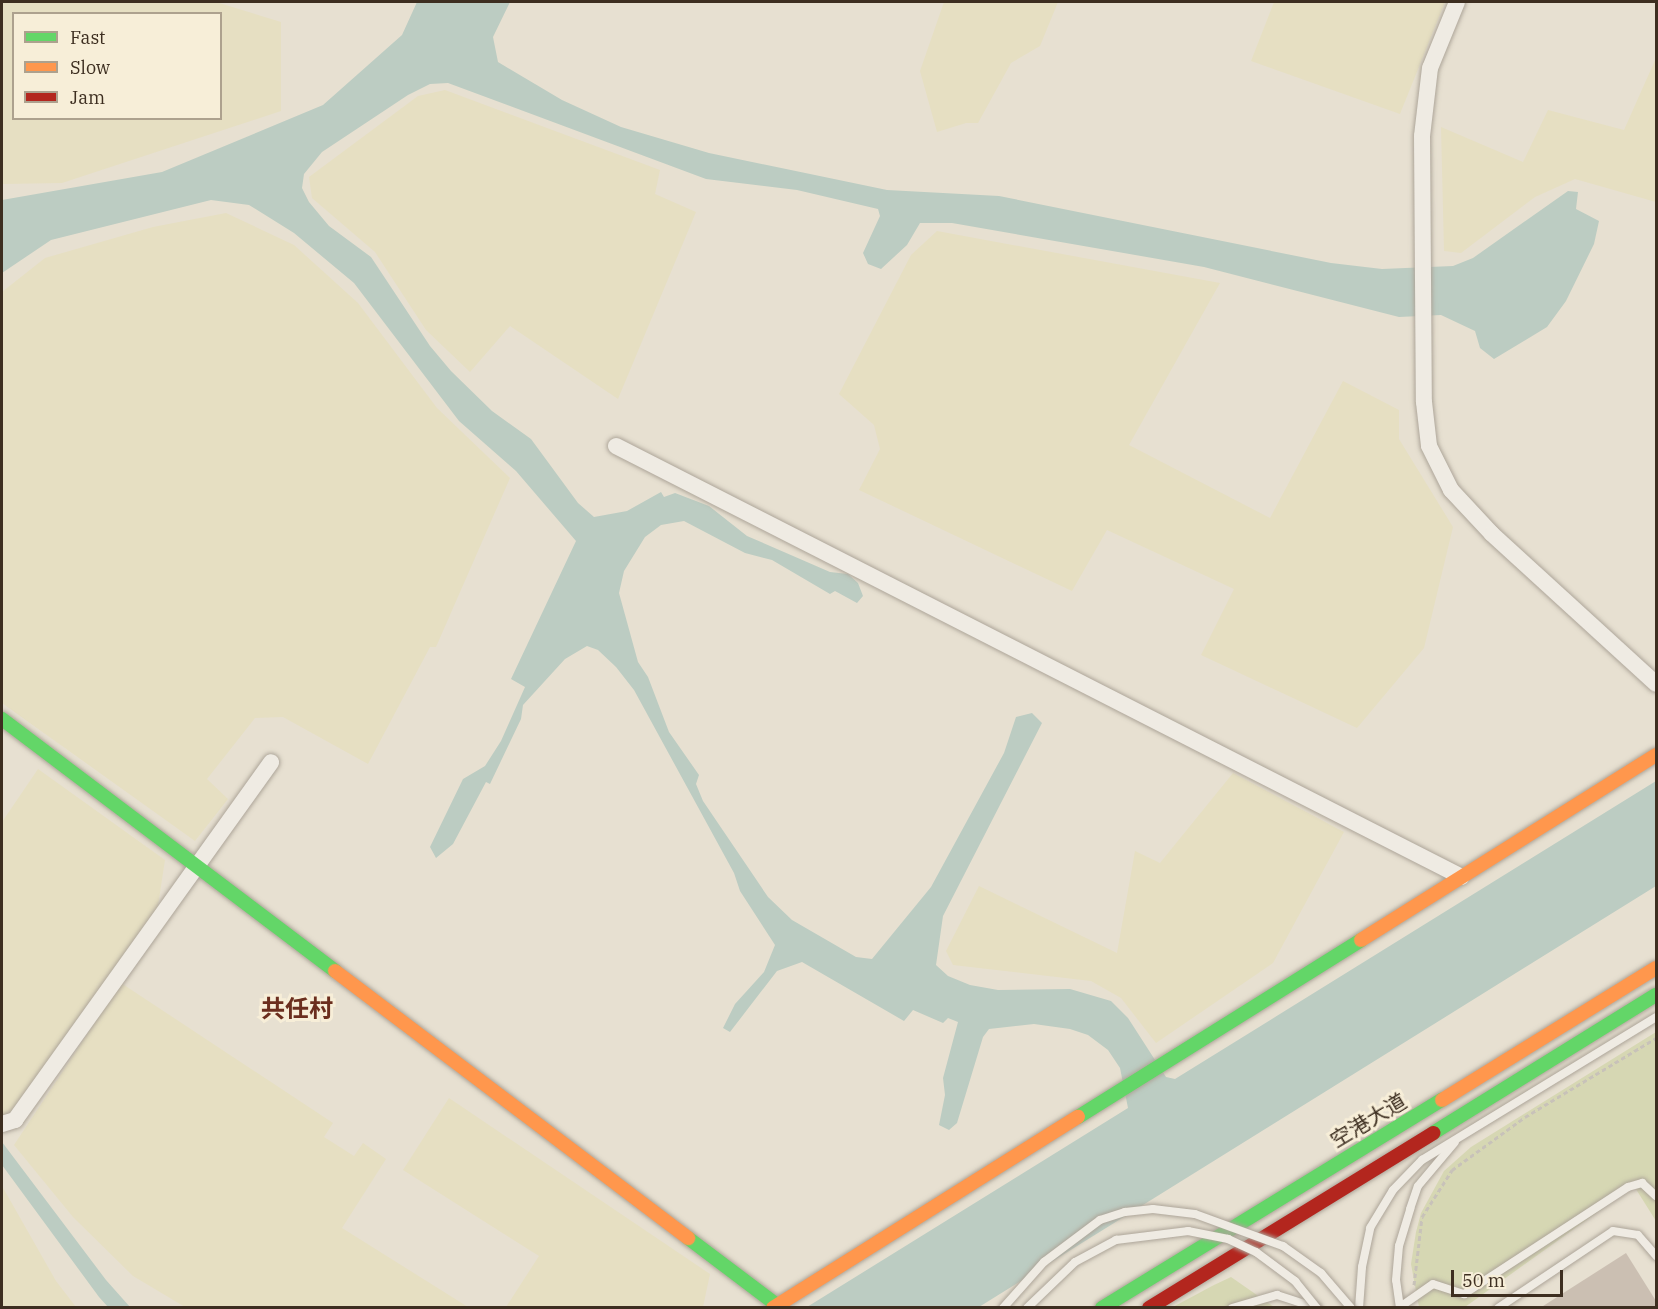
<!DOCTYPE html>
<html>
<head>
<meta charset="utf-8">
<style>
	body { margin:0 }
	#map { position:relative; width:1658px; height:1309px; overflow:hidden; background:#e7e0d1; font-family:"IBM Plex Serif","Noto Sans SC",serif }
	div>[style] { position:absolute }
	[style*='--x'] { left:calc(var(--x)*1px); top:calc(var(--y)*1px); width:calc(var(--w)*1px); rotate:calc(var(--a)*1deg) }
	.farmland>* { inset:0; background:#e6dfc2 }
	.green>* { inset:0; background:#d6d7b3 }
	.water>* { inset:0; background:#bcccc2 }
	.building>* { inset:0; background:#cbbfb2 }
	.path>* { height:3px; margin-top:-1.5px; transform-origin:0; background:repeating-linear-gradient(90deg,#c8c2b9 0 4.5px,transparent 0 7.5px) }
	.roads { filter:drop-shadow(0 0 2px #ada599) drop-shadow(0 0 2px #ada599) }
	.lane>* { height:8px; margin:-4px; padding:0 4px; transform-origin:4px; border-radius:4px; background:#efebe3 }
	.street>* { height:16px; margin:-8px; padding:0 8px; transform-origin:8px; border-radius:8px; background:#efebe3 }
	.fast>* { height:14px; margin:-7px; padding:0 7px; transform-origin:7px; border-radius:7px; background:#63d668 }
	.slow>* { height:14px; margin:-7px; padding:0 7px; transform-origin:7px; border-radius:7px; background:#ff974d }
	.jam>* { height:14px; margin:-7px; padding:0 7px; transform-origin:7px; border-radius:7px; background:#b3261e }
	.bridges { filter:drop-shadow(0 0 2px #ada599) drop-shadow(0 0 2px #ada599) }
	.lane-bridge>* { height:8px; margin:-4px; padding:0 4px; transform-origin:4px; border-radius:4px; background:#efebe3 }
	span { translate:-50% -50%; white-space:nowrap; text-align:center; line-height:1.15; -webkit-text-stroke:6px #f7eed8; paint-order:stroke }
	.street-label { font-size:21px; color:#3d2e20 }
	.quarter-label { font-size:24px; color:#6b2e1e; font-weight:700 }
	.frame { position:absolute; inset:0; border:3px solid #3d2e20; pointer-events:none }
	.legend { position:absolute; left:12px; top:12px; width:210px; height:108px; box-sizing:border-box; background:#f7eed8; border:2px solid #ada18e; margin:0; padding:8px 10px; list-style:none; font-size:18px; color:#3d2e20 }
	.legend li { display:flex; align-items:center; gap:12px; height:30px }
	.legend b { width:30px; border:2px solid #ada18e }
	.scale { position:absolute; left:1451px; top:1270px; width:112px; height:27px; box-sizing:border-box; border:3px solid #3d2e20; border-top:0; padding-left:8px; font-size:18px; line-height:21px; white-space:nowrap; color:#3d2e20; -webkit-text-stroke:4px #f7eed8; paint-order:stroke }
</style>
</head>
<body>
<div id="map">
	<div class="farmland">
		<div style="clip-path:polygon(evenodd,2px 2px,216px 2px,281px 22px,281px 111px,62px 183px,2px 184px,2px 2px,14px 14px,220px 14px,220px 118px,14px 118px,14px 14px)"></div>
		<div style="clip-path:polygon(944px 2px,1058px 2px,1040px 46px,1011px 63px,978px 123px,966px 123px,937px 132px,920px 71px)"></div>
		<div style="clip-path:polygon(1274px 2px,1445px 2px,1400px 114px,1251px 61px)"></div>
		<div style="clip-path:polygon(1656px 58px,1656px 202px,1575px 179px,1535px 197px,1461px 253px,1444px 251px,1441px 127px,1523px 162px,1548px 110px,1624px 130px)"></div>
		<div style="clip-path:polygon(445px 90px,660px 170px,655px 194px,696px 212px,618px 399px,510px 326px,470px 372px,426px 330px,375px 252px,312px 198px,309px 177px,418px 96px)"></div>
		<div style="clip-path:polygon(226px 213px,294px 245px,358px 303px,437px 408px,510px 478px,436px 647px,430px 647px,368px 764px,283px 717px,255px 718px,207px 779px,228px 799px,195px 841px,2px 703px,2px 292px,45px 258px,153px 227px)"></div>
		<div style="clip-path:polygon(937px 231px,1220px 283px,1129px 445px,1270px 518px,1343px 381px,1399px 410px,1399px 439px,1453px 527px,1424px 648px,1357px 728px,1201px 655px,1234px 589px,1107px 530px,1072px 591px,859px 490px,880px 449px,874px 425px,839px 394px,911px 255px)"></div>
		<div style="clip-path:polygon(38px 769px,165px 860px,157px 912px,13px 1114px,2px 1117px,2px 822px)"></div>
		<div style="clip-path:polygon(1233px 773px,1344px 832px,1273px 963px,1156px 1043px,1121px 998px,1091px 981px,953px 965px,946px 951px,979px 886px,1117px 953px,1135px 851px,1160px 863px)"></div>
		<div style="clip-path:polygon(121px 983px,333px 1123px,324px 1137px,354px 1156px,363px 1143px,386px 1159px,342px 1228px,468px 1307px,185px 1307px,133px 1276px,73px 1217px,14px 1145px)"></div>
		<div style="clip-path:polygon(449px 1098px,710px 1274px,703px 1307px,506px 1307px,539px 1256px,403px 1170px)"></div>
		<div style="clip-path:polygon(2px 1186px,56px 1281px,76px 1307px,2px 1307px)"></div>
	</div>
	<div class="green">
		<div style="clip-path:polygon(1656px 1032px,1656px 1221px,1634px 1186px,1465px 1307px,1419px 1307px,1411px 1264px,1416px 1232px,1421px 1213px,1444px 1171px,1471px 1147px)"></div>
		<div style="clip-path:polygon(1231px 1277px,1274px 1307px,1171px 1308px,1214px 1285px)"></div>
	</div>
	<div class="water">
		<div style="clip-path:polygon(417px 2px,510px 2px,493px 37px,498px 62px,562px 100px,621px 127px,709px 153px,887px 190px,999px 196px,1331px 263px,1382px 269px,1453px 266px,1473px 258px,1568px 191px,1578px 192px,1576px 209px,1599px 221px,1594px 244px,1566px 301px,1547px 327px,1494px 359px,1480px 348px,1475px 331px,1441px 315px,1399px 317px,1204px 267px,952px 223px,920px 223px,907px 245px,881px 269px,868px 264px,863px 253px,880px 216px,878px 209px,797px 190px,706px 179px,448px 83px,430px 84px,408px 95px,322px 152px,304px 174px,302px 188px,309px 202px,329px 226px,371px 257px,430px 346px,451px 371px,492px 411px,531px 439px,578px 503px,594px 517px,627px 511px,661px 492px,664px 497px,675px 493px,709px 506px,747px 536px,830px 572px,848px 574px,858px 583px,863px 596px,857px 603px,835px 591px,830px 594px,772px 560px,745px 553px,684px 521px,661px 525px,645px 537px,624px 571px,619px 593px,638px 662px,648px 677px,669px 732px,699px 775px,696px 784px,703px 801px,768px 897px,792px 920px,856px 957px,872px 959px,931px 887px,1004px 753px,1016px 717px,1032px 713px,1042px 723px,943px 916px,936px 965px,948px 976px,970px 985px,998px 990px,1070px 989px,1111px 1001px,1128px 1018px,1166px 1077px,1175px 1079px,1656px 781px,1656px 886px,979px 1307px,807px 1307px,1128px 1108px,1120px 1068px,1108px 1050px,1088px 1035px,1070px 1029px,1034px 1024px,989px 1029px,983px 1037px,957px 1123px,949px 1130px,939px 1125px,945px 1095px,943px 1078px,958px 1022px,948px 1018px,943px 1023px,913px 1010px,904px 1021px,802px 962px,777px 971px,730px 1032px,723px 1028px,735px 1004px,764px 972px,775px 945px,740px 891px,734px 873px,634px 690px,616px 667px,598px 650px,587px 646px,565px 659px,523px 705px,521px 719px,490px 784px,486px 782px,453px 844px,436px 858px,430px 847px,463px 779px,485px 766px,501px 741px,525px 687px,511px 679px,576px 541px,516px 471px,459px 421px,354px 283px,294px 233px,249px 205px,211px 200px,51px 240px,2px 273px,2px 200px,162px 172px,323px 105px,402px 35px)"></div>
		<div style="clip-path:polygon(2px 1142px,106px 1280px,130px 1307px,108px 1307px,99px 1297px,2px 1165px)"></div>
	</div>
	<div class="building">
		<div style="clip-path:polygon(1626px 1253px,1656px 1301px,1656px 1308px,1540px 1308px)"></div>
	</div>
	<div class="path">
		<div style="--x:1414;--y:1285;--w:68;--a:-83.3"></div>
		<div style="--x:1422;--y:1217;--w:56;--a:-57.4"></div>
		<div style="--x:1452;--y:1170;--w:90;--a:-36"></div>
		<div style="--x:1525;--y:1117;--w:153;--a:-31.1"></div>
	</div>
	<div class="roads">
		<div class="lane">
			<div style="--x:1400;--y:1307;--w:40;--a:-34.9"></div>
			<div style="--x:1433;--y:1284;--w:33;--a:18"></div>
			<div style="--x:1464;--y:1294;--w:196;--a:-33.1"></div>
			<div style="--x:1628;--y:1187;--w:15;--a:-16"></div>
			<div style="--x:1642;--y:1183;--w:19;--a:43"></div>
			<div style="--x:1232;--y:1308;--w:47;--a:-16.1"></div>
			<div style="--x:1277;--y:1295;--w:42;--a:18"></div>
			<div style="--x:1359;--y:1308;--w:41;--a:-85.8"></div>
			<div style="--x:1362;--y:1267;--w:40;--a:-78"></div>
			<div style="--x:1370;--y:1228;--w:44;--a:-58.8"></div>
			<div style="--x:1393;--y:1190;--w:42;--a:-46"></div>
			<div style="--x:1422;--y:1160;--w:274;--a:-31.4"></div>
			<div style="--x:1400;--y:1308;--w:28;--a:-98"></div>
			<div style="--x:1396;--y:1280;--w:34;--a:-85"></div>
			<div style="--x:1399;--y:1246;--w:39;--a:-73"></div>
			<div style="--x:1410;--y:1209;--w:24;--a:-71"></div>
			<div style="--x:1418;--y:1186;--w:57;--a:-49.9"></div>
			<div style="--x:1498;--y:1308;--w:138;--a:-33.8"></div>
			<div style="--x:1613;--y:1231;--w:25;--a:9"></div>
			<div style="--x:1638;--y:1235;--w:28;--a:49"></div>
		</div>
		<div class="street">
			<div style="--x:1457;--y:2;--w:71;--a:112.2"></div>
			<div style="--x:1430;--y:68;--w:68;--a:96.7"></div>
			<div style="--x:1422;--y:136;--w:266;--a:89.6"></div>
			<div style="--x:1424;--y:402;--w:44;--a:83.5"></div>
			<div style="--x:1429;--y:446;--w:49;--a:63.4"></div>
			<div style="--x:1451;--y:490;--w:60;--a:47"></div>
			<div style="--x:1492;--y:534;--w:222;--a:42.4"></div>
			<div style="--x:616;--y:446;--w:949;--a:27"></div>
			<div style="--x:2;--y:1124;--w:14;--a:-17"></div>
			<div style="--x:15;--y:1120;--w:440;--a:-54.4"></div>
		</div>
		<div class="fast">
			<div style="--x:2;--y:719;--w:418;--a:37.1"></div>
			<div style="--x:1078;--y:1117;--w:334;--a:-32"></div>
			<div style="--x:1433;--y:1133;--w:262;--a:-31.8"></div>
			<div style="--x:688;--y:1238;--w:111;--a:37"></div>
			<div style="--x:1102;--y:1308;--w:399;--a:-31.5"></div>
		</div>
		<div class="slow">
			<div style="--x:1361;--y:940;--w:348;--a:-32.1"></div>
			<div style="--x:335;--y:971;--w:443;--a:37.1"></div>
			<div style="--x:1442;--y:1100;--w:251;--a:-31.7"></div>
			<div style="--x:773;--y:1308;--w:360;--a:-32.1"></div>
		</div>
		<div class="jam">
			<div style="--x:1149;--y:1308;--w:334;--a:-31.6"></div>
		</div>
	</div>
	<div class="bridges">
		<div class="lane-bridge">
			<div style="--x:1003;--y:1308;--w:62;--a:-48.3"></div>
			<div style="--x:1044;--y:1262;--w:70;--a:-36.9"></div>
			<div style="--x:1100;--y:1220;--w:26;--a:-18"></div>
			<div style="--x:1125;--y:1212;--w:28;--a:-6"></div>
			<div style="--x:1153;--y:1209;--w:42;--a:6.8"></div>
			<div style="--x:1195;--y:1214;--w:94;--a:20"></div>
			<div style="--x:1283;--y:1246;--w:47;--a:35.4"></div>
			<div style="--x:1321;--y:1273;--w:46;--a:49.4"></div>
			<div style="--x:1027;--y:1308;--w:66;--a:-43.8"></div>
			<div style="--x:1075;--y:1262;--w:47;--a:-28.2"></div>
			<div style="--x:1116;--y:1240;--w:73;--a:-7.1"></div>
			<div style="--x:1188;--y:1231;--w:41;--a:11.3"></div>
			<div style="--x:1228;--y:1239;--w:31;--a:25"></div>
			<div style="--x:1256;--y:1252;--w:49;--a:36.6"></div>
			<div style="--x:1295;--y:1281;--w:35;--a:51"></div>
		</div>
	</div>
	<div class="street-label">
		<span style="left:1368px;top:1120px;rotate:-31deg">空港大道</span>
	</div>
	<div class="quarter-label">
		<span style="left:297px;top:1009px">共任村</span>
	</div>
	<div class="frame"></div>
	<ul class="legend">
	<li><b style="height:8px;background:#63d668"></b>Fast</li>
	<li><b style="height:8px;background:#ff974d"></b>Slow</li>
	<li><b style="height:8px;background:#b3261e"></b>Jam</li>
	</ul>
	<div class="scale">50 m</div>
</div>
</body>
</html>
